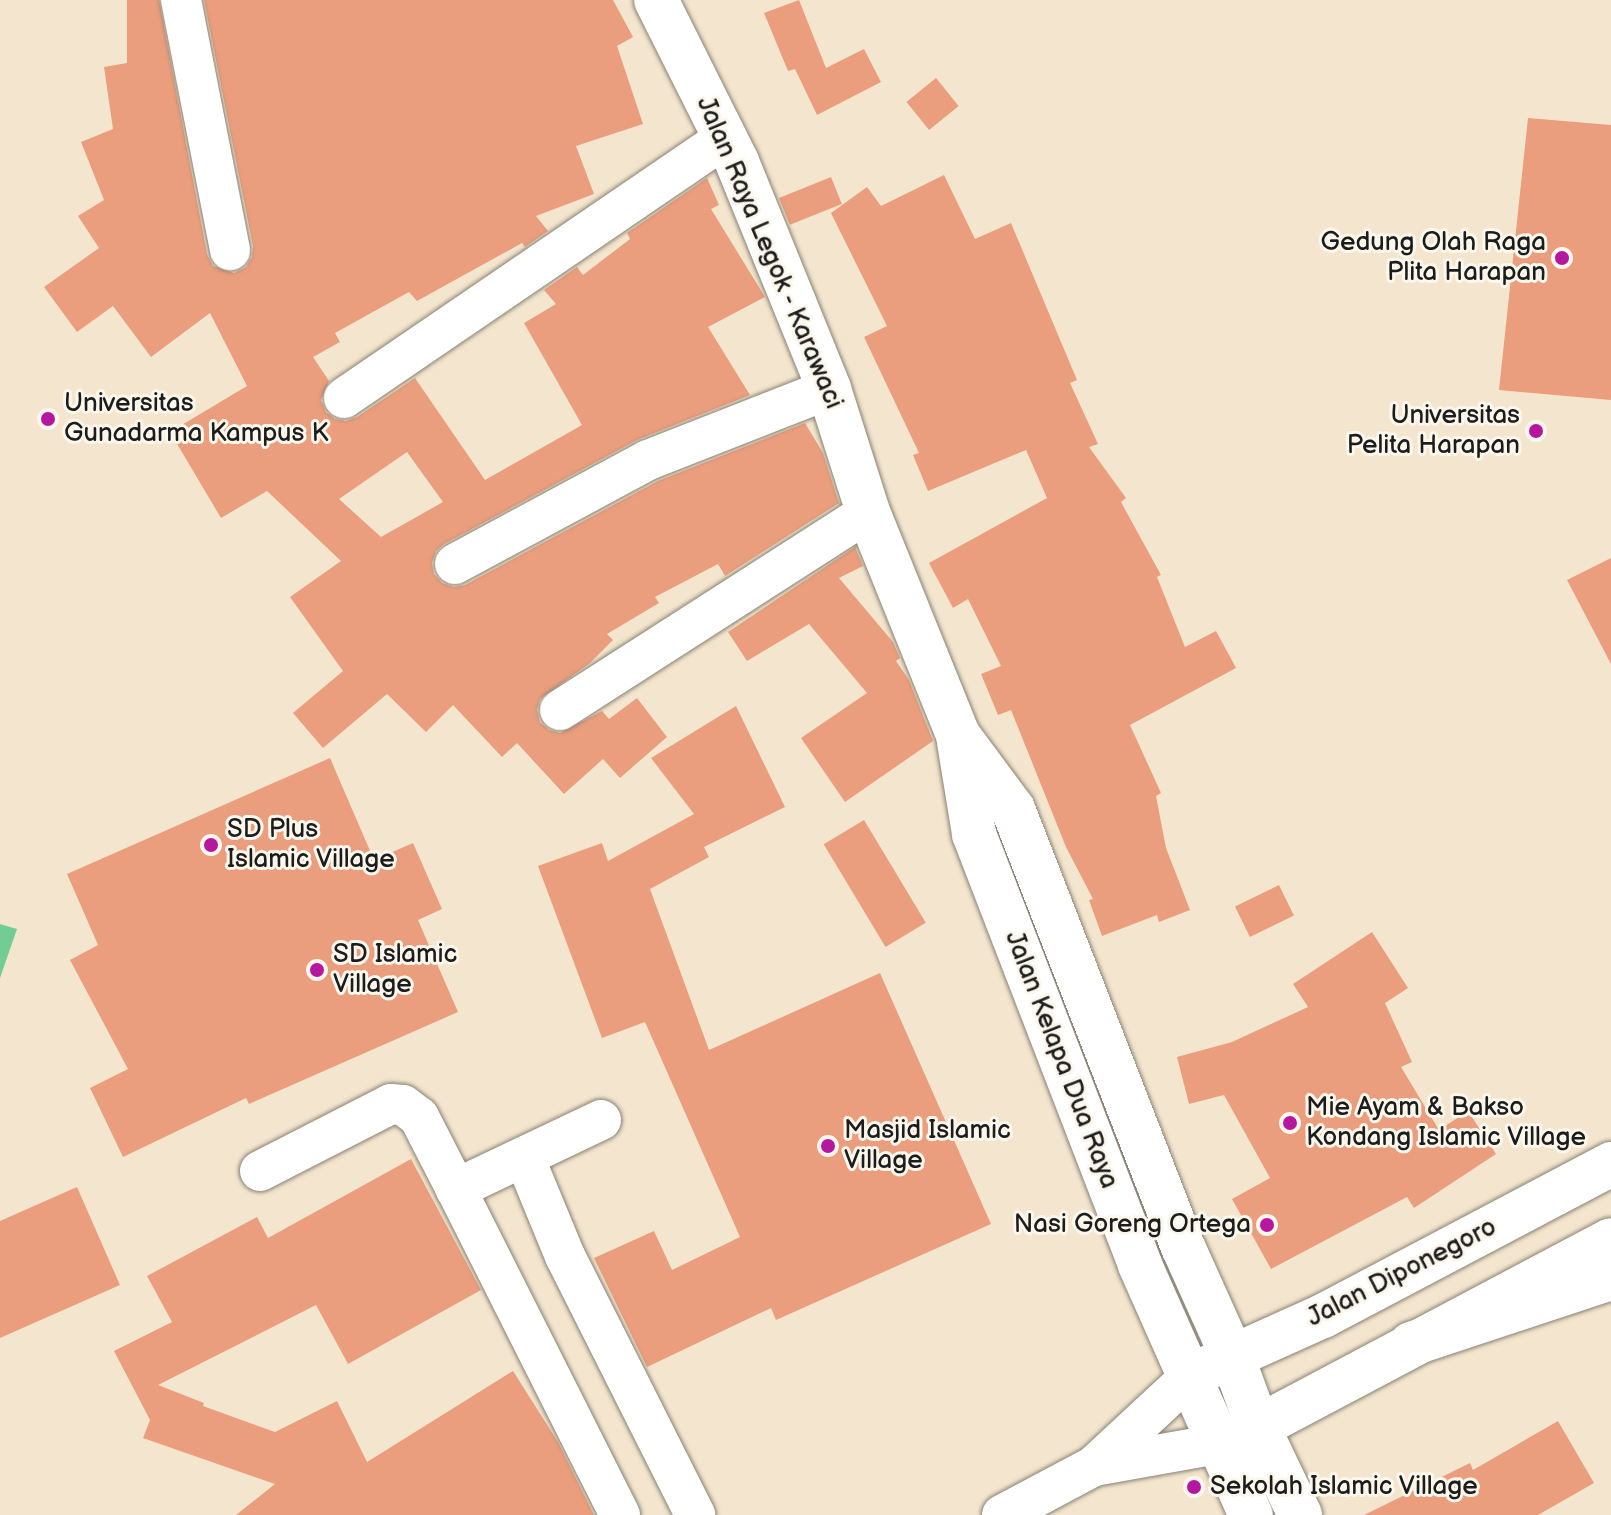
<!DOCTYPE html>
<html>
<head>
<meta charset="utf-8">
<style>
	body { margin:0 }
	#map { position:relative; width:1611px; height:1515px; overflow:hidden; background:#f4e6ce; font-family:"Balsamiq Sans",sans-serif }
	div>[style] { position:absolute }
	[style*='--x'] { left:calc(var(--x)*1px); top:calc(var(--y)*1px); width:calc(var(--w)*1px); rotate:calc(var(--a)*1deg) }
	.green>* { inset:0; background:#72cc93 }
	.building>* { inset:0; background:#ea9e7d; transform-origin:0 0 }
	.roads { filter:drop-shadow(0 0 2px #888175) drop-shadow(0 0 2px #888175) }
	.street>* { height:40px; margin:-20px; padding:0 20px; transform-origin:20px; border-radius:20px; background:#fff }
	.secondary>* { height:44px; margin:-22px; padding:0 22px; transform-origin:22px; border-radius:22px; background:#fff }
	.primary>* { height:44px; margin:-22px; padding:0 22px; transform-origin:22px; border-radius:22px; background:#fff }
	.highway>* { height:44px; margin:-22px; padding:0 22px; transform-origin:22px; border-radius:22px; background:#fff }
	.dots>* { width:22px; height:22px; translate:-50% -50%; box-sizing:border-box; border:4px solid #fbf7ec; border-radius:50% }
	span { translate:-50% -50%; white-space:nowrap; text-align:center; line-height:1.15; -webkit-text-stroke:6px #fbf7ec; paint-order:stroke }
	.poi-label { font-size:26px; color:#1c1c1c }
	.right { translate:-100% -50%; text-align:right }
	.left { translate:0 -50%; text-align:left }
	.street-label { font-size:26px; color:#1c1c1c }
</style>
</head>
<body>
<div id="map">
	<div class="green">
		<div style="clip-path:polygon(0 924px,17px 929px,0 978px)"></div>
	</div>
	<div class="building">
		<div style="clip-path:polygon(evenodd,127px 0,159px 0,207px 254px,213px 266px,234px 273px,246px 267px,252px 257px,253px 246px,204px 0,613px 0,633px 37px,617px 46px,643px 124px,576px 146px,594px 194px,536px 216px,548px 231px,525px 247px,522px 243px,417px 301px,409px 292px,335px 333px,340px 342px,313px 357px,329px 381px,321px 400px,326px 412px,335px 419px,346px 421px,357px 417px,415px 378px,485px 480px,582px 425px,524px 323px,556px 304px,544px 290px,577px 267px,583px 275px,630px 239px,627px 233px,707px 178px,719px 205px,711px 209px,765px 297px,708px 327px,750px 395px,637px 440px,444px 544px,436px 551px,432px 563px,434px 574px,442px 583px,454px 587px,465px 585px,658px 481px,805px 423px,823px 453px,839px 503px,725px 576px,718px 564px,655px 597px,659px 603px,607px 634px,613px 640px,590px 663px,540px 699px,537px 710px,540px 722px,549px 730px,560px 733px,602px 711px,609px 719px,637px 698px,667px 737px,620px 778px,603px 759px,564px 794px,517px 743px,502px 757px,453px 705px,426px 732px,387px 694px,323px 748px,293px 713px,343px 671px,290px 597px,341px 561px,267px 491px,221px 518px,170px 432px,247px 386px,210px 313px,151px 357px,113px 306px,77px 332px,44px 287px,99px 248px,78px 216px,104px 200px,81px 142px,113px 129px,104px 67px,127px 63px,127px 0,407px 452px,443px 502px,381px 537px,339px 499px,407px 452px)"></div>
		<div style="clip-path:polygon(799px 0,826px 68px,864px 49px,881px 82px,817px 115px,795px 69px,788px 71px,764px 13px)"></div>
		<div style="left:936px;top:78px;width:36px;height:38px;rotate:51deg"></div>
		<div style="clip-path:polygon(1528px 118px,1611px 125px,1611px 400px,1499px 390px)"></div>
		<div style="clip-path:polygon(944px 175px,975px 239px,1011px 223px,1077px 380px,1070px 383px,1098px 444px,1089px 447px,1126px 498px,1121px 502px,1161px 575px,1157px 577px,1185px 647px,1216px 631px,1236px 668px,1130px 725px,1161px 793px,1156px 796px,1166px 848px,1190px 910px,1159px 922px,1157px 915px,1102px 936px,1089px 900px,1093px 899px,1066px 847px,1011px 710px,998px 715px,981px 674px,1001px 666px,968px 599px,953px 608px,929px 563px,1047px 498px,1026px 450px,928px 491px,913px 455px,919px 453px,864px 337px,887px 326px,831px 213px,867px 187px,881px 206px)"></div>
		<div style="left:831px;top:177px;width:29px;height:56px;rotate:68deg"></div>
		<div style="clip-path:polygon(855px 547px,863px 566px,839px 578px,893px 642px,900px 658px,896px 661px,909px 680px,933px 741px,845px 802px,801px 738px,867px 693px,809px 624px,747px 661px,728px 632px)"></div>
		<div style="clip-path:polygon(1611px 558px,1611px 664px,1567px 580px)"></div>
		<div style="clip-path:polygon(736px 706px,785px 807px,704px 847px,709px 857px,650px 889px,709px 1050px,880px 973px,991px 1224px,776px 1320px,771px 1308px,647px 1367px,594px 1258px,654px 1231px,672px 1270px,740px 1237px,645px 1022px,602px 1038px,538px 866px,602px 843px,608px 861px,694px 814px,651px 758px)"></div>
		<div style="clip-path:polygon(330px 758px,374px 860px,413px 843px,442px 909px,418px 920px,458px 1012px,249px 1104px,246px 1098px,123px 1157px,90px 1088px,128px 1069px,70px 960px,98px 945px,67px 874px)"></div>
		<div style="left:864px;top:820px;width:120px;height:47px;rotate:59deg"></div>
		<div style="left:1279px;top:885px;width:34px;height:49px;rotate:64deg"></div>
		<div style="clip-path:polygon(1372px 932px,1408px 988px,1385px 1003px,1412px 1062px,1401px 1067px,1439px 1130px,1468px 1111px,1496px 1154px,1414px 1208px,1407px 1197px,1271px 1269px,1232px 1199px,1270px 1178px,1224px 1095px,1189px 1104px,1177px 1057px,1232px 1042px,1308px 1007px,1293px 984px)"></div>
		<div style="clip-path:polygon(411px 1159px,481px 1290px,348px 1364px,316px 1305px,158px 1385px,204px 1403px,203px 1406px,275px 1432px,337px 1401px,367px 1462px,513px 1371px,558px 1442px,594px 1515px,236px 1515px,275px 1484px,143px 1438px,150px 1420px,114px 1351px,172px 1322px,147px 1276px,257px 1217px,268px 1238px)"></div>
		<div style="clip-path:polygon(77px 1187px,120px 1285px,0 1338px,0 1221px)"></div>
		<div style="clip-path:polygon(1558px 1421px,1594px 1483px,1538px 1515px,1364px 1515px,1470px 1463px,1473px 1470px)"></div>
	</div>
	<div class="roads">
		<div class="street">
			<div style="--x:181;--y:0;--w:255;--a:78.9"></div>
			<div style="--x:344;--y:398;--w:461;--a:-34.3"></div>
			<div style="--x:455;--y:564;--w:219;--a:-28.3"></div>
			<div style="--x:648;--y:460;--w:194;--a:-21.4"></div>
			<div style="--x:560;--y:710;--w:366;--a:-32.7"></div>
			<div style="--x:601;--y:1120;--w:161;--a:154.6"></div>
			<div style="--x:456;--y:1189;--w:365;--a:63.3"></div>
			<div style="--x:525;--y:1159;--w:105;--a:67.6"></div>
			<div style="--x:565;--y:1256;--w:290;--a:63.3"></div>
			<div style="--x:260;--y:1171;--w:147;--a:-27.1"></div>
			<div style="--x:391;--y:1104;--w:12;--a:5"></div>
			<div style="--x:403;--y:1105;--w:20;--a:37"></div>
			<div style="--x:419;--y:1117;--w:81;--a:62.8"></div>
			<div style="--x:1094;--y:1466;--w:125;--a:-10.1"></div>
			<div style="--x:1002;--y:1515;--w:104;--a:-28"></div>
			<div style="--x:1094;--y:1466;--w:132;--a:-42.9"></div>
		</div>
		<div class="secondary">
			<div style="--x:1196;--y:1373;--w:139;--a:-24.2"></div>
			<div style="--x:1323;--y:1316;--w:326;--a:-27.8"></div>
			<div style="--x:1258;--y:1427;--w:399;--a:-27.9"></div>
		</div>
		<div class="primary">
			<div style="--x:656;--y:0;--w:181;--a:63.4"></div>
			<div style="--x:737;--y:162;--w:245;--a:67.9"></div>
			<div style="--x:829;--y:389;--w:129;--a:72.4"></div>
			<div style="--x:868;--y:512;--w:240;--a:68"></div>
			<div style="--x:958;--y:735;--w:92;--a:53.4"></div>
			<div style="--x:1013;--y:809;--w:472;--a:68.8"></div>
			<div style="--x:1184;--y:1249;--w:117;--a:65.8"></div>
			<div style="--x:1232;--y:1356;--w:76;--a:69.9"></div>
			<div style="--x:1258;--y:1427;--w:98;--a:64.5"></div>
			<div style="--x:959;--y:742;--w:93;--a:80.7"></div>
			<div style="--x:974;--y:834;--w:462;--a:68.9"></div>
			<div style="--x:1140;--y:1265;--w:274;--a:66.1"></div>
		</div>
		<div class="highway">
			<div style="--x:1411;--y:1344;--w:211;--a:-18.3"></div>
		</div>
	</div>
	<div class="dots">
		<div style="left:1562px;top:258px;background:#b5179e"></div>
		<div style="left:48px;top:419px;background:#b5179e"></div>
		<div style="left:1536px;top:431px;background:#b5179e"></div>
		<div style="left:211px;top:845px;background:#b5179e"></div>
		<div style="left:317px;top:970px;background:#b5179e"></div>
		<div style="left:1290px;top:1123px;background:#b5179e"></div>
		<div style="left:828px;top:1146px;background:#b5179e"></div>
		<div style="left:1267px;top:1225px;background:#b5179e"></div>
		<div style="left:1194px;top:1487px;background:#b5179e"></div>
	</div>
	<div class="poi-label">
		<span class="right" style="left:1546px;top:258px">Gedung Olah Raga<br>Plita Harapan</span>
		<span class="left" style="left:64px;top:419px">Universitas<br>Gunadarma Kampus K</span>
		<span class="right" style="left:1520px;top:431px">Universitas<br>Pelita Harapan</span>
		<span class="left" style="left:227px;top:845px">SD Plus<br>Islamic Village</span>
		<span class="left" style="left:333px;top:970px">SD Islamic<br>Village</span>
		<span class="left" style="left:1306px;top:1123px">Mie Ayam &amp; Bakso<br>Kondang Islamic Village</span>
		<span class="left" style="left:844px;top:1146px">Masjid Islamic<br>Village</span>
		<span class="right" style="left:1251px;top:1225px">Nasi Goreng Ortega</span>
		<span class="left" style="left:1210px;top:1487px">Sekolah Islamic Village</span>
	</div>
	<div class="street-label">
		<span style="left:769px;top:253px;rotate:67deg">Jalan Raya Legok - Karawaci</span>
		<span style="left:1061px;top:1060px;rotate:69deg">Jalan Kelapa Dua Raya</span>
		<span style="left:1402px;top:1273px;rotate:-27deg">Jalan Diponegoro</span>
	</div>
</div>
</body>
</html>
